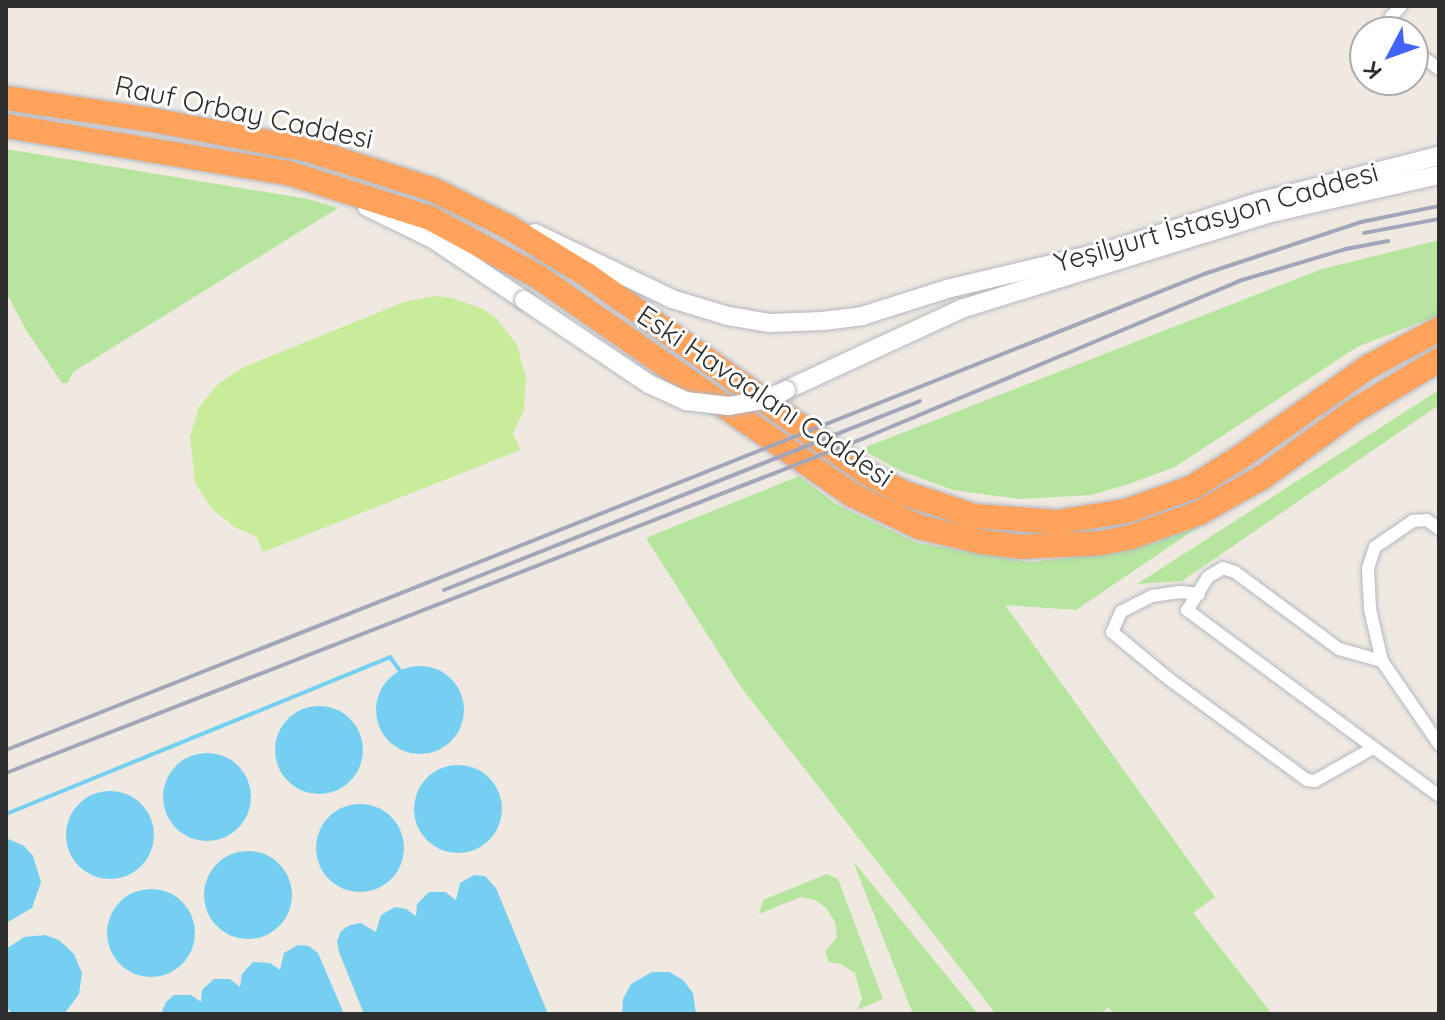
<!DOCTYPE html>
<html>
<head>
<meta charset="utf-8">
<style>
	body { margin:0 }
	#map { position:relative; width:1445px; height:1020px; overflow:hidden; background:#efe9e1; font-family:Quicksand,sans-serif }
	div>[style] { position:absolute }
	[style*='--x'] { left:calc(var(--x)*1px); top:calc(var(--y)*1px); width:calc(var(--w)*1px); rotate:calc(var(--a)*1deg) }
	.green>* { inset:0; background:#b6e59e }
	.pitch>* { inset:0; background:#c9ec9a }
	.water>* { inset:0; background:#75cff0 }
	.round { border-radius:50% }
	.stream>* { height:4px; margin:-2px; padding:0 2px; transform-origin:2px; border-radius:2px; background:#75cff0 }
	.roads { filter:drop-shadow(0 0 2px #b4b7c1) drop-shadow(0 0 2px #b4b7c1) }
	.street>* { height:12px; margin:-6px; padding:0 6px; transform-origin:6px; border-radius:6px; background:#fff }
	.secondary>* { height:18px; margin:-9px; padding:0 9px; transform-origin:9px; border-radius:9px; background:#fff }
	.highway>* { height:24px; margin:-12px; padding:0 12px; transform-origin:12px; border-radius:12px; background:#ffa35c }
	.rail>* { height:4px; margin:-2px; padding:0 2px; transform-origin:2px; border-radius:2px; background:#a3a6b8 }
	.bridges { filter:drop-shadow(0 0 2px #b4b7c1) drop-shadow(0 0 2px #b4b7c1) }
	.secondary-bridge>* { height:18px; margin:-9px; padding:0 9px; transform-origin:9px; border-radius:9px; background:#fff }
	span { translate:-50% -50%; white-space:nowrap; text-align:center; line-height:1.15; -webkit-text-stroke:6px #fff; paint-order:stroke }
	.street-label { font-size:28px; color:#2e2e2e }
	.frame { position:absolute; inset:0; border:8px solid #2e2e2e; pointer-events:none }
	.north { position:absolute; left:1349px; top:16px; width:80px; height:80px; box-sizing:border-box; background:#fff; border:2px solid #ababab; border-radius:50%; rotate:229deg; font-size:22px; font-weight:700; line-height:32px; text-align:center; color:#2e2e2e }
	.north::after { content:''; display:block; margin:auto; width:28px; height:36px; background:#4264fb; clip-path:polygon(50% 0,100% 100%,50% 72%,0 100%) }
</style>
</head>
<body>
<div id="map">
	<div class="green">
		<div style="clip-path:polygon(6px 149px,308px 199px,338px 208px,73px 372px,68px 383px,62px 383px,26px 330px,6px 292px)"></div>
		<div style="clip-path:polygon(1439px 240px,1439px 315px,1357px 347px,1175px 467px,1129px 484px,1091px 495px,1019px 499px,953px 490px,901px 471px,861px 449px,1322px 269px)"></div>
		<div style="clip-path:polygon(1439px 390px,1439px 411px,1436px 407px,1182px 581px,1137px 584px)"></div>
		<div style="clip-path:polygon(799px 476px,836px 504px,918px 543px,1029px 562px,1110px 553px,1159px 541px,1210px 519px,1076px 610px,1005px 605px,1215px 897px,1193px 913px,1272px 1014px,1114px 1014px,1108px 1007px,1101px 1014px,996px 1014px,740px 686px,646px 538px)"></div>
		<div style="clip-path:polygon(853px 861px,978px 1014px,913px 1014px)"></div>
		<div style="clip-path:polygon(827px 874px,838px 879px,883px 999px,857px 1010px,862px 999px,855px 973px,841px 964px,829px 962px,825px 952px,837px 937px,835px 922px,826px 908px,815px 900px,801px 897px,759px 914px,763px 900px)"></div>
	</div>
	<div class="pitch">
		<div style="clip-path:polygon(436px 296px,452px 298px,483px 309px,497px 319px,517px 345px,526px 377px,524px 410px,513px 433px,520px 450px,263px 552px,256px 536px,236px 528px,212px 509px,195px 483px,190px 436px,199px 407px,219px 383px,244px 367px,404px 302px)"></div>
	</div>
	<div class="water">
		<div class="round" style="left:376px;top:666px;width:88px;height:88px"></div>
		<div class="round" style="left:275px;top:706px;width:88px;height:88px"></div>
		<div class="round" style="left:163px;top:753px;width:88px;height:88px"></div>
		<div class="round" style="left:414px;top:765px;width:88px;height:88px"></div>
		<div class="round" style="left:66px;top:791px;width:88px;height:88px"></div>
		<div class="round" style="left:316px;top:804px;width:88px;height:88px"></div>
		<div style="clip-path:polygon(6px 838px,24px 846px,33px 856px,41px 882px,32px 908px,6px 923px)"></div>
		<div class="round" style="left:204px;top:851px;width:88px;height:88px"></div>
		<div style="clip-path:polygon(474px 875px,485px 876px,496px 888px,548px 1014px,364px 1014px,339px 952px,337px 941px,341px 931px,350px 925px,361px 923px,376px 932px,381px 915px,395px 907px,406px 909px,416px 916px,417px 904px,429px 892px,445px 892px,456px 900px,460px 883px)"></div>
		<div class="round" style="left:107px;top:889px;width:88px;height:88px"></div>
		<div style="clip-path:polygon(45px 935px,59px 940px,74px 954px,82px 973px,79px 994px,64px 1014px,13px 1014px,6px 1007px,6px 949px,24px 937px)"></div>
		<div style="clip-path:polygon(298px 945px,309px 946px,318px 953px,344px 1014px,161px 1014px,166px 1002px,174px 995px,191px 995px,201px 1002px,202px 990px,214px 979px,230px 979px,240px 987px,242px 974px,253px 962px,270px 963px,280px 970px,284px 953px)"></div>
		<div style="clip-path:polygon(652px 972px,669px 972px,683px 980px,693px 993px,696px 1014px,622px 1014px,623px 999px,631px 984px)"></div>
	</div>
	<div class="stream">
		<div style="--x:6;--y:814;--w:415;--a:-22.2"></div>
		<div style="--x:390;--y:657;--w:17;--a:54"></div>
	</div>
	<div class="roads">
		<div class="street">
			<div style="--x:1395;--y:32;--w:16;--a:-105"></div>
			<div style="--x:1391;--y:17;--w:15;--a:-48"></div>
			<div style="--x:1413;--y:50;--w:32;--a:36"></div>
			<div style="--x:1439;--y:529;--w:15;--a:-143"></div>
			<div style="--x:1427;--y:520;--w:14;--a:176"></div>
			<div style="--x:1413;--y:521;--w:46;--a:145.6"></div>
			<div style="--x:1375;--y:547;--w:22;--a:108"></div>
			<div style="--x:1368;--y:568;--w:41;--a:87.2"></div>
			<div style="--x:1370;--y:609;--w:53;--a:77"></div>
			<div style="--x:1382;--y:661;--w:101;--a:55.5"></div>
			<div style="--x:1199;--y:594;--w:19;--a:-174"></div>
			<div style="--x:1180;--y:592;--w:28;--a:172"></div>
			<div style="--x:1152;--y:596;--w:35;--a:153"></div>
			<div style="--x:1121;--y:612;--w:22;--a:114"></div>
			<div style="--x:1112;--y:632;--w:74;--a:39.5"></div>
			<div style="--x:1169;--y:679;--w:171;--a:36.2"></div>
			<div style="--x:1307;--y:780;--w:8;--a:7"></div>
			<div style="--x:1315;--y:781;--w:67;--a:-29.6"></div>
			<div style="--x:1382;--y:661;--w:45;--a:-164.4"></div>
			<div style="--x:1339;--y:649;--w:129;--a:-143.5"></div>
			<div style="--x:1235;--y:572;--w:13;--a:-162"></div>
			<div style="--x:1223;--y:568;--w:17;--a:149"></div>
			<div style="--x:1208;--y:577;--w:39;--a:122"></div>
			<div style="--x:1187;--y:610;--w:313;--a:36.4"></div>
		</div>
		<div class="secondary">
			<div style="--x:367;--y:207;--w:73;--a:25.9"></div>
			<div style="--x:433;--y:239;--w:110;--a:33.8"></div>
			<div style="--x:535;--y:233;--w:152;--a:25.7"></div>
			<div style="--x:672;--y:299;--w:59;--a:16.9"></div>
			<div style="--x:728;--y:316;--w:43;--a:9.5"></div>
			<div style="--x:770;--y:323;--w:53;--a:-2.2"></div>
			<div style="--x:823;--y:321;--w:39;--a:-7"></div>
			<div style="--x:862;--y:316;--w:89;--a:-17.6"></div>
			<div style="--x:947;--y:289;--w:164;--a:-13.4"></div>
			<div style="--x:1107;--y:251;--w:159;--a:-18"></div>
			<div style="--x:1258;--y:202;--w:187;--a:-14.3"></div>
			<div style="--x:786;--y:390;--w:193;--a:-24.8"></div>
			<div style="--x:961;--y:309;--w:320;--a:-17.2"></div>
			<div style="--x:1267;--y:214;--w:176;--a:-12.8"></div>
		</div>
		<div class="highway">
			<div style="--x:6;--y:98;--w:148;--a:8.6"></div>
			<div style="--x:152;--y:120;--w:160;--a:10.8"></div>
			<div style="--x:309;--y:150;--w:131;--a:17.7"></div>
			<div style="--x:434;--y:190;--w:81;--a:26.3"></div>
			<div style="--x:507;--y:226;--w:94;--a:31.5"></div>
			<div style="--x:587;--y:275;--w:341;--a:35.3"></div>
			<div style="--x:865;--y:472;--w:44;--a:28.3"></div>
			<div style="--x:904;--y:493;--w:74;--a:18.2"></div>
			<div style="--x:974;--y:516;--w:83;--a:4.1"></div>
			<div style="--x:1057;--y:522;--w:39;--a:-9"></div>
			<div style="--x:1096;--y:516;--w:34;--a:-10"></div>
			<div style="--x:1129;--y:510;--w:68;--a:-19.8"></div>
			<div style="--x:1193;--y:487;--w:58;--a:-32.3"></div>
			<div style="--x:1242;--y:456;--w:154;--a:-35.2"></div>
			<div style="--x:1368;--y:367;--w:81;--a:-28.2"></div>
			<div style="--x:6;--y:126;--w:286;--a:9.5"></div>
			<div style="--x:288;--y:173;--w:149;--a:17.6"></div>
			<div style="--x:430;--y:218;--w:122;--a:28.5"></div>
			<div style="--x:537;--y:276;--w:384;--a:34.8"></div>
			<div style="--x:852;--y:495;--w:74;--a:25.5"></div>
			<div style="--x:919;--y:527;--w:65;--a:13.4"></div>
			<div style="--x:982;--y:542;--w:38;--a:7"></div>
			<div style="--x:1020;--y:547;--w:81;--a:-2.8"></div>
			<div style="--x:1101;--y:543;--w:31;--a:-11"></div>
			<div style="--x:1131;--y:537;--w:72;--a:-19.4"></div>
			<div style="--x:1199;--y:513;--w:73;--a:-29.4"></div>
			<div style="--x:1263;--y:477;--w:112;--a:-36"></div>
			<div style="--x:1354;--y:411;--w:99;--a:-31"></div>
		</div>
	</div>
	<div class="rail">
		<div style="--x:1364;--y:233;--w:76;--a:-10.6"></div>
		<div style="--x:444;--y:590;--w:512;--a:-21.66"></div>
		<div style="--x:6;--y:750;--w:1289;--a:-21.67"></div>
		<div style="--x:1204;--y:274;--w:165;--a:-18.3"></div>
		<div style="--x:1361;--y:222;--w:80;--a:-11.6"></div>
		<div style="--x:6;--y:773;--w:919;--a:-21.32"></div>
		<div style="--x:862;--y:439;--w:409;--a:-22.7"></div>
		<div style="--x:1239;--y:281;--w:112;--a:-16.7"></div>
		<div style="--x:1346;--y:249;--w:43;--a:-10.8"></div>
	</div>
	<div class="bridges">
		<div class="secondary-bridge">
			<div style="--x:524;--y:300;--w:151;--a:33.9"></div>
			<div style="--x:649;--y:384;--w:41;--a:24.7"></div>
			<div style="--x:686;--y:401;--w:43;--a:6.6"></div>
			<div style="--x:729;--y:406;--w:39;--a:-10"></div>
			<div style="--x:767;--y:399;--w:21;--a:-25"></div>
		</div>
	</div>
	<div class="street-label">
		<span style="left:244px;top:112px;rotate:12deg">Rauf Orbay Caddesi</span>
		<span style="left:1216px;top:217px;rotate:-16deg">Yeşilyurt İstasyon Caddesi</span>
		<span style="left:765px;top:396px;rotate:34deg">Eski Havaalanı Caddesi</span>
	</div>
	<div class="frame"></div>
	<div class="north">K</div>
</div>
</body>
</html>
